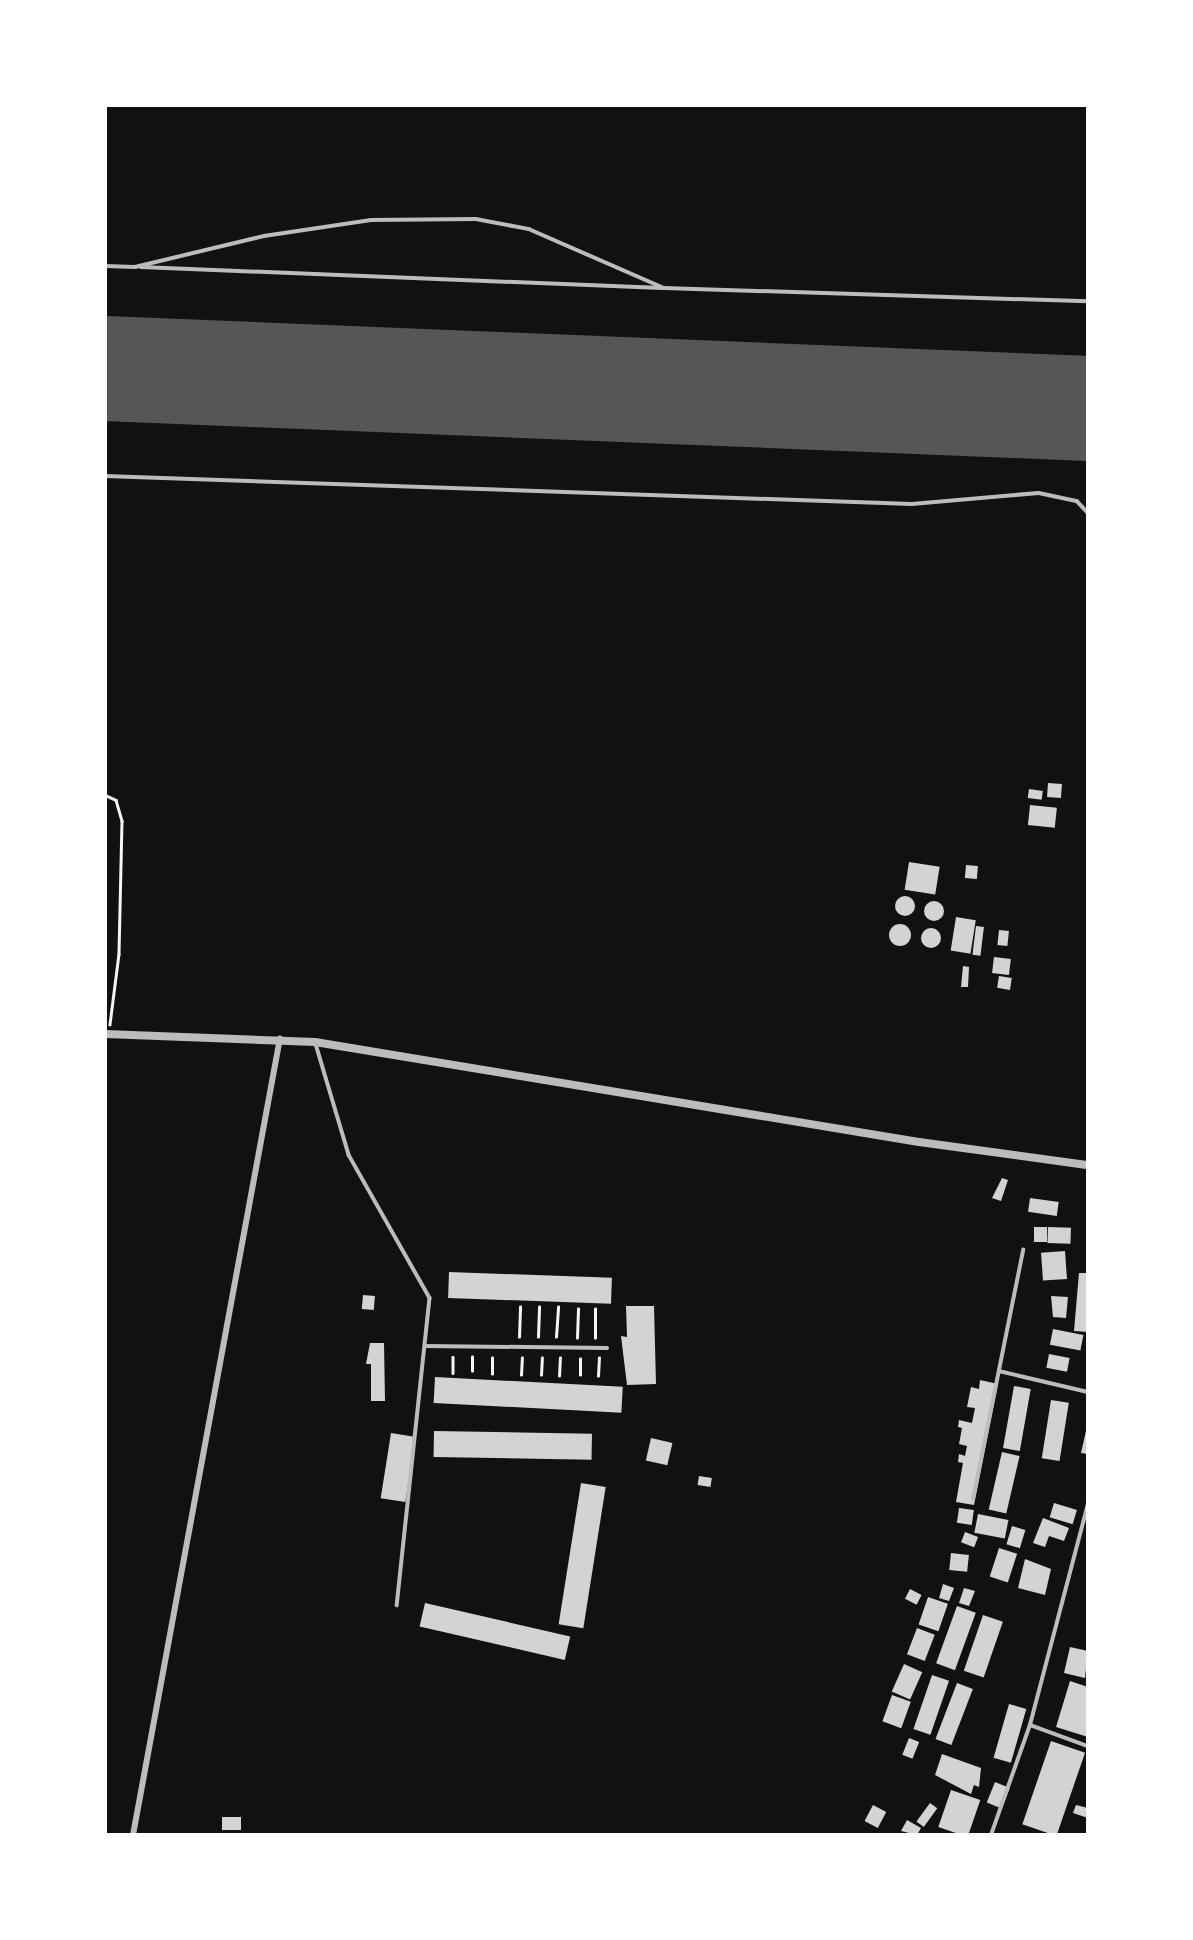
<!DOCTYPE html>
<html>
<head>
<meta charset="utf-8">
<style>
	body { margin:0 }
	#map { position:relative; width:1193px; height:1940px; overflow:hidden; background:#111; font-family:Signika,sans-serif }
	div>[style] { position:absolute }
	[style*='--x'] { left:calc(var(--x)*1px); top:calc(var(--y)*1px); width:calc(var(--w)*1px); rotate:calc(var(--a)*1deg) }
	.runway>* { height:105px; margin:-52.5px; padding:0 52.5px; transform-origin:52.5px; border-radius:52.5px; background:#565656 }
	.building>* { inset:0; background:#d3d3d3; transform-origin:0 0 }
	.round { border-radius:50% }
	.path>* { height:2.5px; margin:-1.25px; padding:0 1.25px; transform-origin:1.25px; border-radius:1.25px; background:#f5f5f5 }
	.service>* { height:3.5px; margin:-1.75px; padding:0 1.75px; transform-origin:1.75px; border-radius:1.75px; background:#bcbcbc }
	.minor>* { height:6px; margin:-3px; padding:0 3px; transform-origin:3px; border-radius:3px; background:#bcbcbc }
	.tertiary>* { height:8px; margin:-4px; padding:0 4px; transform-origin:4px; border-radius:4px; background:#bcbcbc }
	span { translate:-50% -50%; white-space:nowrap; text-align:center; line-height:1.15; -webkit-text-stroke:5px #fff; paint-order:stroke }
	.frame { position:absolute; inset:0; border:107px solid #fff; pointer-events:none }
</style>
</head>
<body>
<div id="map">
	<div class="runway">
		<div style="--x:105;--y:368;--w:984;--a:2.33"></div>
	</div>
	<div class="building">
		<div style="left:1048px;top:783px;width:14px;height:14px;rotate:4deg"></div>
		<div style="left:1029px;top:789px;width:14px;height:9px;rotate:8deg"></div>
		<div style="left:1030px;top:805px;width:27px;height:20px;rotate:6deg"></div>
		<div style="left:909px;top:862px;width:31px;height:28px;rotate:9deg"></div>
		<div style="left:966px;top:865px;width:12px;height:13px;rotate:5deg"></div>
		<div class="round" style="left:895px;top:896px;width:20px;height:20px"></div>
		<div class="round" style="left:924px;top:901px;width:20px;height:20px"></div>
		<div style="left:956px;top:917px;width:20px;height:34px;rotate:9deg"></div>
		<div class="round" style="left:889px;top:924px;width:22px;height:22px"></div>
		<div style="left:976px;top:926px;width:8px;height:29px;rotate:7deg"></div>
		<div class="round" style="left:921px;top:928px;width:20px;height:20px"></div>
		<div style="left:999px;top:930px;width:10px;height:15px;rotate:6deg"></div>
		<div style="left:994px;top:957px;width:17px;height:16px;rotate:7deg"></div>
		<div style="clip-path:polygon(963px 966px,969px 967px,968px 987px,961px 987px)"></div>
		<div style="left:999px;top:976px;width:13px;height:12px;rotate:9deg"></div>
		<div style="clip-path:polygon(1002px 1178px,1008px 1180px,1001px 1201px,992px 1198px)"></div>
		<div style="left:1030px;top:1198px;width:29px;height:14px;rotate:8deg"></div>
		<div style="left:1034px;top:1227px;width:13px;height:15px"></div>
		<div style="left:1048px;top:1227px;width:23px;height:16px;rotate:2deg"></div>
		<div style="left:1065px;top:1251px;width:28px;height:24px;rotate:86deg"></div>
		<div style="left:449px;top:1272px;width:163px;height:26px;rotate:2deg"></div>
		<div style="clip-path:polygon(1079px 1273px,1088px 1273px,1088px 1332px,1074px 1331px)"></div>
		<div style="left:363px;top:1295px;width:12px;height:14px;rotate:5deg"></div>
		<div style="clip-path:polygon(1051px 1296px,1068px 1297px,1066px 1318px,1053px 1317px)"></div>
		<div style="clip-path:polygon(626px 1306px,654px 1306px,656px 1384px,627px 1385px,621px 1336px,627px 1337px)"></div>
		<div style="left:1053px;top:1329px;width:31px;height:16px;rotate:11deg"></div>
		<div style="clip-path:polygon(370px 1343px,384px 1343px,385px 1401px,371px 1401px,371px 1364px,366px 1364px)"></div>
		<div style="left:1049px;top:1354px;width:21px;height:14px;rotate:11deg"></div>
		<div style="left:435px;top:1377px;width:188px;height:26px;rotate:3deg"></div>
		<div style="clip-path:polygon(980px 1380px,998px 1384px,974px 1505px,956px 1502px,963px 1463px,958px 1462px,959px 1454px,965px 1456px,967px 1446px,959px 1444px,962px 1428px,958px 1427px,959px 1420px,972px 1423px,975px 1408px,967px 1407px,971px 1387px,979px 1389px)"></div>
		<div style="left:1014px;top:1386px;width:17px;height:63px;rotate:10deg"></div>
		<div style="left:1051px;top:1400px;width:18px;height:59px;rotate:9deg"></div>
		<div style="clip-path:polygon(1088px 1422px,1088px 1454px,1081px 1453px)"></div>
		<div style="left:434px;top:1431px;width:158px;height:26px;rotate:1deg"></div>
		<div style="left:391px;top:1433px;width:25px;height:66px;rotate:9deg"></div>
		<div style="left:651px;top:1438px;width:22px;height:23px;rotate:13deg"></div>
		<div style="left:1002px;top:1452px;width:18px;height:59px;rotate:13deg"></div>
		<div style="left:699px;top:1476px;width:13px;height:9px;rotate:9deg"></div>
		<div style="left:581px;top:1483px;width:25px;height:143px;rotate:9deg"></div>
		<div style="left:1054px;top:1503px;width:24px;height:15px;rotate:17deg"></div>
		<div style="left:959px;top:1508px;width:15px;height:15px;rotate:8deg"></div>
		<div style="left:978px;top:1514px;width:31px;height:19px;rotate:11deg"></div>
		<div style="clip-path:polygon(1043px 1518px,1069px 1528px,1064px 1541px,1049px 1536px,1045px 1547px,1033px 1543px)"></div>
		<div style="left:1012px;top:1526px;width:14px;height:19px;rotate:17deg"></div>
		<div style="left:965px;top:1532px;width:14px;height:11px;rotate:21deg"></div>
		<div style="left:999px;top:1548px;width:19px;height:30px;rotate:18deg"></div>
		<div style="left:951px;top:1553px;width:18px;height:17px;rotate:6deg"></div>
		<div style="clip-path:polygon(1025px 1559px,1051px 1569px,1045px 1595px,1018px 1588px)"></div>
		<div style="clip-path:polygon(943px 1584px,954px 1588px,949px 1601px,939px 1598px)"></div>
		<div style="clip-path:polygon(964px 1588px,975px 1591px,969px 1606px,959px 1603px)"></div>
		<div style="left:910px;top:1589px;width:13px;height:11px;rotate:27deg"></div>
		<div style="left:928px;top:1597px;width:21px;height:29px;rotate:19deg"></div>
		<div style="left:425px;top:1603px;width:149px;height:24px;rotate:13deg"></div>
		<div style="left:957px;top:1606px;width:20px;height:61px;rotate:20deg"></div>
		<div style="left:983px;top:1615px;width:21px;height:59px;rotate:19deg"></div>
		<div style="left:917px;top:1628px;width:19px;height:28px;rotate:21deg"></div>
		<div style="clip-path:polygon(1070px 1647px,1088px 1651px,1085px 1678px,1064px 1673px)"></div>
		<div style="left:904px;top:1664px;width:20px;height:30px;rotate:24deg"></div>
		<div style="left:932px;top:1675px;width:18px;height:57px;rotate:19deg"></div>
		<div style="clip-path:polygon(1070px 1681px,1088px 1687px,1088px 1737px,1056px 1727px)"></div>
		<div style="left:957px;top:1683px;width:17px;height:60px;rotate:21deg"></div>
		<div style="left:892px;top:1695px;width:20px;height:28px;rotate:20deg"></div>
		<div style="left:1009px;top:1704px;width:18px;height:56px;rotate:16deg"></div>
		<div style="left:909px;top:1738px;width:11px;height:18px;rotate:22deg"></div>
		<div style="left:1051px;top:1741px;width:36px;height:88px;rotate:19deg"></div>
		<div style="clip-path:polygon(942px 1754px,981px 1768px,979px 1787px,974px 1785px,971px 1794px,935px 1775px)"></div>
		<div style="left:995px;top:1782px;width:16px;height:22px;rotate:22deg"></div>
		<div style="left:951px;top:1790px;width:31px;height:39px;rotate:19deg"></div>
		<div style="left:930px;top:1803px;width:9px;height:23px;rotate:36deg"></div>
		<div style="left:873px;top:1805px;width:15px;height:18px;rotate:28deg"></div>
		<div style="clip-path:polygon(1076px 1805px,1088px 1808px,1088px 1818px,1073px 1813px)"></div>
		<div style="left:222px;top:1817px;width:19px;height:13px"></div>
		<div style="clip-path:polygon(907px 1820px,921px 1828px,917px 1835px,901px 1831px)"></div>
	</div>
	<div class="path">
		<div style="--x:105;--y:795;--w:12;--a:24"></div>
		<div style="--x:116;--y:800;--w:22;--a:74"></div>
		<div style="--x:122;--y:821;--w:133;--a:91.3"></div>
		<div style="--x:119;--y:954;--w:71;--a:97.3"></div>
		<div style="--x:519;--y:1337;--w:30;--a:-88"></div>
		<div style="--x:538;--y:1337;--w:30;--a:-88"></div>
		<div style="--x:556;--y:1337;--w:30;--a:-86"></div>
		<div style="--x:577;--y:1338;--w:29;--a:-88"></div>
		<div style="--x:595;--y:1338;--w:29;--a:-90"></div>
		<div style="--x:453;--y:1357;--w:16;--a:90"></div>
		<div style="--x:472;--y:1371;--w:14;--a:-90"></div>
		<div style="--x:492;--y:1374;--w:16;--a:-90"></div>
		<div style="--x:521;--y:1375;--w:17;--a:-87"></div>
		<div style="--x:541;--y:1375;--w:17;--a:-87"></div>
		<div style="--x:580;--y:1375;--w:16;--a:-90"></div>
		<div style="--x:559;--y:1376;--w:18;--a:-87"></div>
		<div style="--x:598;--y:1376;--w:18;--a:-87"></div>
	</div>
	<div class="service">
		<div style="--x:105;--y:266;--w:30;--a:2"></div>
		<div style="--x:135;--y:267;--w:133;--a:-13.5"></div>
		<div style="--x:264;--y:236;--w:108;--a:-8.5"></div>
		<div style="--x:371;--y:220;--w:105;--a:-0.5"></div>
		<div style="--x:476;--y:219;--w:54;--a:10.7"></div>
		<div style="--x:529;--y:229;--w:147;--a:23.6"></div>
		<div style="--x:664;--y:288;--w:424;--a:1.8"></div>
		<div style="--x:141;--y:267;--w:521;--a:2.31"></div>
		<div style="--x:105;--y:476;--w:807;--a:1.99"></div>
		<div style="--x:912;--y:504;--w:127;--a:-5"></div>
		<div style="--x:1039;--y:493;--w:39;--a:12"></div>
		<div style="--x:1077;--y:501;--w:16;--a:47"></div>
		<div style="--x:316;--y:1044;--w:116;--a:73.4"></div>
		<div style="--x:349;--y:1155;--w:164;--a:60.5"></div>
		<div style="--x:430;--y:1298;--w:309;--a:96.1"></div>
		<div style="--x:425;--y:1346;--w:182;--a:0.6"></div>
		<div style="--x:999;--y:1371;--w:91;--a:13.3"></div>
		<div style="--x:973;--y:1499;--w:254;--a:-78.6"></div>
		<div style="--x:1030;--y:1725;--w:62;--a:19.9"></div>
		<div style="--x:991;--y:1835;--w:117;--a:-70.5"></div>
		<div style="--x:1030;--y:1725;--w:228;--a:-75.3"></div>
	</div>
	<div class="minor">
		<div style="--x:133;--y:1835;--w:810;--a:-79.55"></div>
	</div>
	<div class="tertiary">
		<div style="--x:105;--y:1034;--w:210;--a:2.2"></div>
		<div style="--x:315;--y:1042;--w:612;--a:9.4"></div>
		<div style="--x:919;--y:1142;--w:171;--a:7.8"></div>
	</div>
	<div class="frame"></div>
</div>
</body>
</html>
